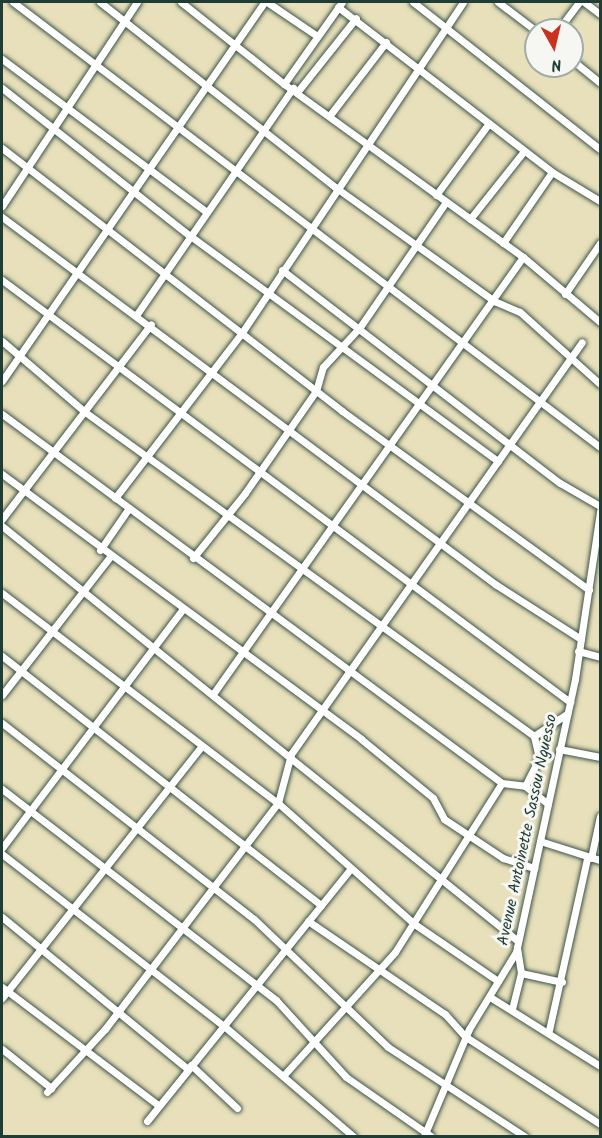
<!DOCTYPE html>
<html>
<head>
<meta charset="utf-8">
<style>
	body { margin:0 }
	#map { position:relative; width:602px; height:1138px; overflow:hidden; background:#e8e0bb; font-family:Kalam,sans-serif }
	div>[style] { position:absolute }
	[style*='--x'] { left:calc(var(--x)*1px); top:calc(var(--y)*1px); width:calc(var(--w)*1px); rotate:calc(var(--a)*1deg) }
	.roads { filter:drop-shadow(0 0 2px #3d5548) drop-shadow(0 0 2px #3d5548) }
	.minor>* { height:7px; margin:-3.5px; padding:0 3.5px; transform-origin:3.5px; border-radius:3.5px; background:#fff }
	span { translate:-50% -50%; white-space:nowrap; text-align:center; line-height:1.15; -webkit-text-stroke:6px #f6f6f2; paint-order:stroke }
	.street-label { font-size:16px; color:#1f3d34 }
	.frame { position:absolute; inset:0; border:3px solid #1f3d34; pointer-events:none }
	.north { position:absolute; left:524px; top:18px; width:60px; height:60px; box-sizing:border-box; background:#f6f6f2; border:2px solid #a0aca6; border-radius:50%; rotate:172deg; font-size:16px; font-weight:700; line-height:24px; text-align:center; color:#1f3d34 }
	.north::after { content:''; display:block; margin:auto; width:21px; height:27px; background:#c8321e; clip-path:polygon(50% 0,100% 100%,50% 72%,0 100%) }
</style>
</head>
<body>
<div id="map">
	<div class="roads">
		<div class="minor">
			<div style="--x:13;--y:2;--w:737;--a:37.17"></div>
			<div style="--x:100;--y:2;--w:299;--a:38.2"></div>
			<div style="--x:335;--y:187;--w:196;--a:35.6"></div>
			<div style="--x:494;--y:301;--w:28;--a:23"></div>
			<div style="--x:520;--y:312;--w:108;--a:42"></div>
			<div style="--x:181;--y:2;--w:132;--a:38.5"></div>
			<div style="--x:284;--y:84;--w:295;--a:35.9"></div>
			<div style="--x:523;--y:257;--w:101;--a:40.2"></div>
			<div style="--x:267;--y:2;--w:60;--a:34.2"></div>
			<div style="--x:413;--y:2;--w:238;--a:38.2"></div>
			<div style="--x:498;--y:2;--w:48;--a:37.3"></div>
			<div style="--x:584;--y:2;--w:20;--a:37"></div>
			<div style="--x:338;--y:7;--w:270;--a:37.6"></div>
			<div style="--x:552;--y:172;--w:56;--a:31.1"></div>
			<div style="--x:558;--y:30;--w:35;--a:-53"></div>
			<div style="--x:2;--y:59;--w:254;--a:36.8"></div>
			<div style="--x:572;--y:60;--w:36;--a:39"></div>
			<div style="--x:284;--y:84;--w:100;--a:-54.7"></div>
			<div style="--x:2;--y:88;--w:238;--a:38.2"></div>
			<div style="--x:189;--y:235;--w:383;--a:36.2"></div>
			<div style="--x:298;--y:91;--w:93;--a:-51.5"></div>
			<div style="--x:330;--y:115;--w:92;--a:-52.5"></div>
			<div style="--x:2;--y:148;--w:430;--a:37.7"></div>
			<div style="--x:342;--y:411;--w:305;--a:35.9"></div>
			<div style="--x:436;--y:195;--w:89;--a:-53.6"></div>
			<div style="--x:2;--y:206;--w:245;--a:-56.5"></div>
			<div style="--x:2;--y:217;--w:615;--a:36.66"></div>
			<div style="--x:495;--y:584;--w:102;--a:32.6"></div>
			<div style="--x:470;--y:219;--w:87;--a:-51.5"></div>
			<div style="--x:503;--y:243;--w:86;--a:-55.4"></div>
			<div style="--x:282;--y:270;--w:350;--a:37.5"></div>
			<div style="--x:560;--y:483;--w:46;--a:29.9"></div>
			<div style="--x:2;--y:280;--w:708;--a:36.61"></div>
			<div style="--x:565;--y:294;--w:62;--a:-55.5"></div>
			<div style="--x:137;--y:314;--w:275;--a:-55.4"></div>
			<div style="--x:2;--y:341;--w:109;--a:40.5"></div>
			<div style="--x:85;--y:412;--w:554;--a:35.81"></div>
			<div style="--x:2;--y:381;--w:461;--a:-55.3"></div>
			<div style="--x:2;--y:414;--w:621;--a:36.43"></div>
			<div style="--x:2;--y:474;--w:446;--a:36.4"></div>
			<div style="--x:361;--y:739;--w:93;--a:39.3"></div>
			<div style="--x:433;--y:798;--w:24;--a:62"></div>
			<div style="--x:444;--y:819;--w:71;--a:33.5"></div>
			<div style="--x:503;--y:858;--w:33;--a:18"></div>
			<div style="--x:115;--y:498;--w:207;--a:-52.5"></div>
			<div style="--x:241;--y:334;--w:399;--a:-56.2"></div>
			<div style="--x:2;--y:519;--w:245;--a:-52.6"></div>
			<div style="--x:2;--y:526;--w:662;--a:38.81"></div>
			<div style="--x:100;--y:550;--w:51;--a:-55.4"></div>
			<div style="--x:193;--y:558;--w:83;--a:-51.3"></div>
			<div style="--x:245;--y:493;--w:124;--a:-55.2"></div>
			<div style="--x:316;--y:391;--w:25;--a:-74"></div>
			<div style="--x:323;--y:367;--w:54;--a:-47.2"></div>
			<div style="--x:360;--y:327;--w:152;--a:-55.5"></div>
			<div style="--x:2;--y:593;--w:347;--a:37.3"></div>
			<div style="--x:278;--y:803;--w:181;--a:41.6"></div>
			<div style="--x:413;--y:923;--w:103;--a:34.3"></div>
			<div style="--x:578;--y:651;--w:23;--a:15"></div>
			<div style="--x:2;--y:656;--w:405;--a:38"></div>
			<div style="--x:213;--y:694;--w:536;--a:-54.65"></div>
			<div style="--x:2;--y:695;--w:175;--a:-52"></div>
			<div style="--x:2;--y:723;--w:319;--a:37.9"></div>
			<div style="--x:254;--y:919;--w:185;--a:43.7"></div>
			<div style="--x:388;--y:1047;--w:163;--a:33.2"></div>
			<div style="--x:559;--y:749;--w:42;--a:11"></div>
			<div style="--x:525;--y:786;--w:31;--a:-63"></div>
			<div style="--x:539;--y:758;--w:23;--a:-103"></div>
			<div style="--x:534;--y:736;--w:40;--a:-34"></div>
			<div style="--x:2;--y:789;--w:346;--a:37.6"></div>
			<div style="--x:276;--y:1000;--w:104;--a:47.7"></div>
			<div style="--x:346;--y:1077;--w:103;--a:34.8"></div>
			<div style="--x:540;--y:841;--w:63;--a:17.6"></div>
			<div style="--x:2;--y:848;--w:298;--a:-52.9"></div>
			<div style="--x:2;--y:854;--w:281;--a:37.8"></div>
			<div style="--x:224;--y:1026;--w:170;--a:40.5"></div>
			<div style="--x:591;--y:858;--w:43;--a:-77.9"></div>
			<div style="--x:2;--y:917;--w:240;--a:39.3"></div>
			<div style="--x:308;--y:921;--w:166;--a:34.2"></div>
			<div style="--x:445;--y:1014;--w:31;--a:48"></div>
			<div style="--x:466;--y:1037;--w:160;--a:33"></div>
			<div style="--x:521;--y:973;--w:42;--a:12.4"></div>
			<div style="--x:2;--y:987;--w:196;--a:37.1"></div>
			<div style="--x:490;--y:997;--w:130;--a:32.1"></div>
			<div style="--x:2;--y:998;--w:322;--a:-51.6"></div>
			<div style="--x:512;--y:1009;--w:37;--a:-76"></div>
			<div style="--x:521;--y:973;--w:26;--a:-99"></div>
			<div style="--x:549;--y:1030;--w:176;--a:-77.5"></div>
			<div style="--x:2;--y:1049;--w:63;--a:38.5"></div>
			<div style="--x:191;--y:1065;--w:63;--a:43.1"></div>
			<div style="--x:283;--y:1076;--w:167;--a:-47.9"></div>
			<div style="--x:395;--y:952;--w:200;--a:-57.7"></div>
			<div style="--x:502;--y:783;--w:23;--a:7"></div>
			<div style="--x:525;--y:786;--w:29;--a:38"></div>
			<div style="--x:47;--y:1092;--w:86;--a:-47.4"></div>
			<div style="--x:105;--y:1029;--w:285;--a:-52.6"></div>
			<div style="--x:278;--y:803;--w:51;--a:-75.1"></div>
			<div style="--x:291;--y:754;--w:504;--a:-54.77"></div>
			<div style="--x:147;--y:1121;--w:324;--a:-51.1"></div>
			<div style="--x:424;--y:1136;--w:116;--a:-67.2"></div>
			<div style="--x:469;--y:1029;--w:90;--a:-58.6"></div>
			<div style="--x:516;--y:952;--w:279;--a:-77.8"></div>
			<div style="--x:575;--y:679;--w:170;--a:-81.5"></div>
		</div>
	</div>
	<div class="street-label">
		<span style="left:528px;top:830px;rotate:-78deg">Avenue Antoinette Sassou Nguesso</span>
	</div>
	<div class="frame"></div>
	<div class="north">N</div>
</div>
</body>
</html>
